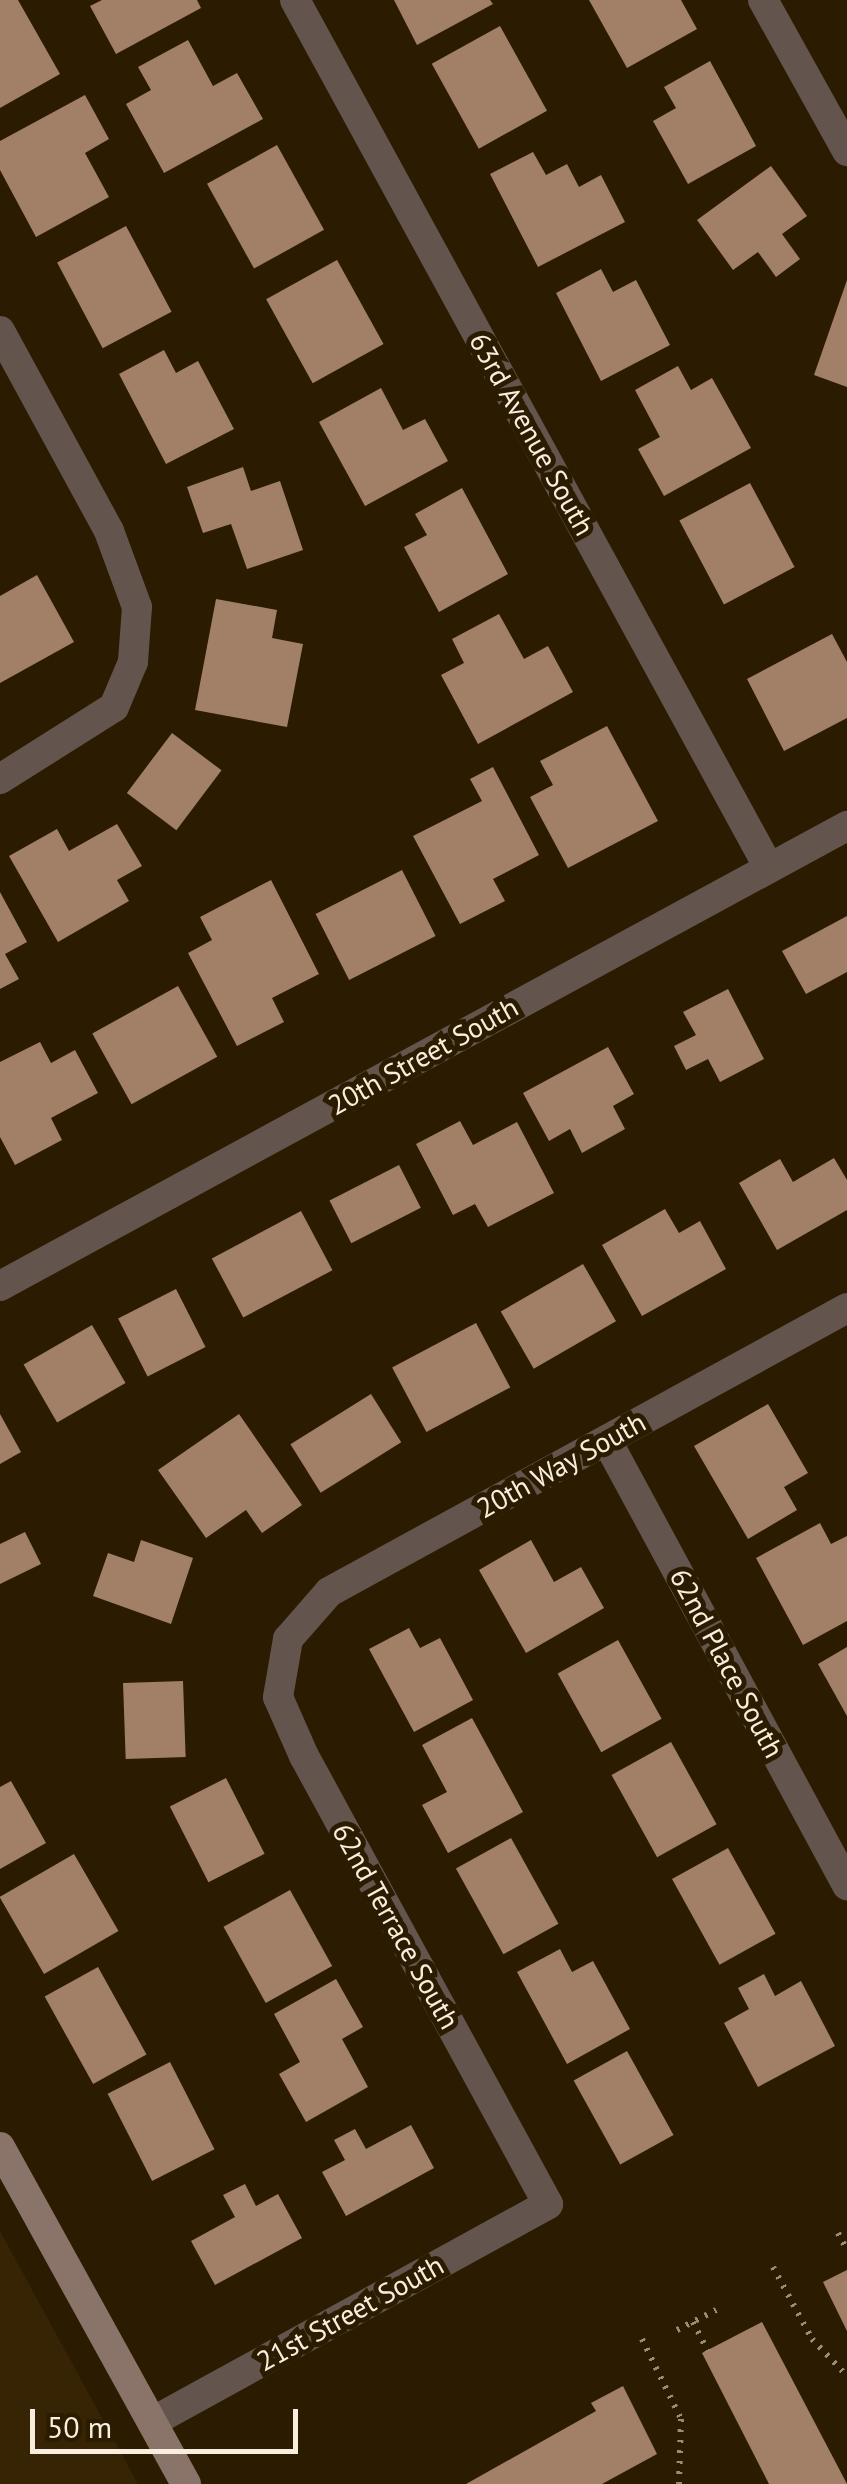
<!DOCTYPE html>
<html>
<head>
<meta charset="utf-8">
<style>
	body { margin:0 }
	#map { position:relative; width:847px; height:2484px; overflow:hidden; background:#2b1c01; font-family:"PT Sans",sans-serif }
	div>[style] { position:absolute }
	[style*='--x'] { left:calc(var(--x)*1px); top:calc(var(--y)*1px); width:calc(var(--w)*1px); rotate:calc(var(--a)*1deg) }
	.built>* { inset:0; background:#372404 }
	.building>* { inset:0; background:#a28067; transform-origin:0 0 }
	.path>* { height:6px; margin-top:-3px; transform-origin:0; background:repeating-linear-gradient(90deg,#9a8d78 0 2.5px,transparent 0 10.5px) }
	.street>* { height:30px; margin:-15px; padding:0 15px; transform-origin:15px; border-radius:15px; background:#63554e }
	.secondary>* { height:30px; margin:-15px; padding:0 15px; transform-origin:15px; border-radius:15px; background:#8a7369 }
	span { translate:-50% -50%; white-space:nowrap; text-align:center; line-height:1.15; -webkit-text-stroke:10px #2b1c01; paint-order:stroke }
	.street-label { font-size:28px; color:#f9eede }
	.scale { position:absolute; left:30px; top:2409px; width:268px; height:45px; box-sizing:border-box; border:5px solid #f9eede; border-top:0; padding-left:12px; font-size:30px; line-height:35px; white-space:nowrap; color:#f9eede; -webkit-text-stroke:8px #2b1c01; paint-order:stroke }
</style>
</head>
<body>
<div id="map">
	<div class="built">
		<div style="clip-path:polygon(0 2231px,138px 2484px,0 2484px)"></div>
	</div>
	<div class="building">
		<div style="clip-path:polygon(0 0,18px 0,60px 74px,0 108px)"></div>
		<div style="clip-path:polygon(102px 0,197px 0,201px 8px,116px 54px,90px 6px)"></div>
		<div style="clip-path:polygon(394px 0,490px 0,493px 4px,417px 45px)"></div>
		<div style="clip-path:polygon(589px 0,681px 0,697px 29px,627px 68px)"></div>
		<div style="left:500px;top:26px;width:97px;height:78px;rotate:61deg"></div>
		<div style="clip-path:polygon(188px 40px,213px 86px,237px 73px,263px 119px,164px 173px,126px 104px,151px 90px,138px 67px)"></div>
		<div style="clip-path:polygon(710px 61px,756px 146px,688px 184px,653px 121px,676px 108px,664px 87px)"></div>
		<div style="clip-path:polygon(85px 95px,109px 139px,85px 153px,109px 197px,36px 237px,0 170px,0 141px)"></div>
		<div style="left:277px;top:145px;width:97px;height:80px;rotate:61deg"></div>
		<div style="clip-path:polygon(533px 152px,546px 175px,567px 164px,579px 187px,601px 175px,625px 222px,538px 267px,490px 174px)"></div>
		<div style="clip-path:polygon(771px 166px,807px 216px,782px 234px,800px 259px,776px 277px,758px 252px,733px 270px,697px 220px)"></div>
		<div style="left:126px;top:226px;width:97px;height:78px;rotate:62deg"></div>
		<div style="left:337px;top:260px;width:96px;height:81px;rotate:61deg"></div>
		<div style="clip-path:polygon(601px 269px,613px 292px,636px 280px,670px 345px,601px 381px,556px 293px)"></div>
		<div style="clip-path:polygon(847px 280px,847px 387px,814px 375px)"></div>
		<div style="clip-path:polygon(164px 350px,176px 373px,198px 361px,234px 429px,166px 464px,119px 374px)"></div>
		<div style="clip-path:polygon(678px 366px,691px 390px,712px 378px,751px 448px,664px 496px,638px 449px,660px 437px,635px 390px)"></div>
		<div style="clip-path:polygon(381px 388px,403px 430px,425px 419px,448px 461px,365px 506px,319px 422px)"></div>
		<div style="clip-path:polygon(243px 467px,251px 491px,280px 481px,303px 550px,247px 569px,231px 524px,203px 533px,187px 487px)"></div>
		<div style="left:750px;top:483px;width:95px;height:80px;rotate:62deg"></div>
		<div style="clip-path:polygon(462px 488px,508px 574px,439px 612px,404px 547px,427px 535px,415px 514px)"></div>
		<div style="clip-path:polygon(37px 575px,74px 642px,0 683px,0 596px)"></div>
		<div style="clip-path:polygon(216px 599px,277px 610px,272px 638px,303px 644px,287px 727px,195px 710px)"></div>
		<div style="clip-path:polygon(499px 614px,524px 659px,548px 646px,573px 692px,478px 744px,441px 675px,464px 663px,452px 639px)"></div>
		<div style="clip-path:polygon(832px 634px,847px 662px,847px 718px,784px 751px,747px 679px)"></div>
		<div style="clip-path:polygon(607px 726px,658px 821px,568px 868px,530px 797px,553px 785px,540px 761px)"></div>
		<div style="left:172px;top:733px;width:62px;height:75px;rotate:37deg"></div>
		<div style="clip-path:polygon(493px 767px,539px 855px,493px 879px,505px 901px,460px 924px,413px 836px,482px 801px,470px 779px)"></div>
		<div style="clip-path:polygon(117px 824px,142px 866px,117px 880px,129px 901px,58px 942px,9px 856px,57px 829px,69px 851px)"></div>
		<div style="left:402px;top:870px;width:74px;height:97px;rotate:63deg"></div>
		<div style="clip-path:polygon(271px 880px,319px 974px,272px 998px,284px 1022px,237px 1046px,188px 953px,212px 940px,200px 917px)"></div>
		<div style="clip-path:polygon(0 892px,27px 942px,5px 954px,19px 979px,0 989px)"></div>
		<div style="clip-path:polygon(847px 916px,847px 972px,806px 994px,782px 951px)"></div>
		<div style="left:178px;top:986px;width:81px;height:98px;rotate:61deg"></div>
		<div style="clip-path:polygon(728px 989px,764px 1059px,720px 1082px,708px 1059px,686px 1070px,674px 1046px,696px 1035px,683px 1012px)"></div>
		<div style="clip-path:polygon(40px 1042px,51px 1063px,75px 1050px,98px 1093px,51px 1118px,62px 1140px,15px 1165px,0 1137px,0 1062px)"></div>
		<div style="clip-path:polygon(608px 1047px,634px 1094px,613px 1106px,625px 1129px,582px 1153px,570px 1129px,549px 1141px,523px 1093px)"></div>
		<div style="clip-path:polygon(460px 1121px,473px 1145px,517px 1122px,554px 1193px,488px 1227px,475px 1204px,453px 1215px,416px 1144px)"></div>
		<div style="clip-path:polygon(834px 1158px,847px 1180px,847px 1210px,777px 1250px,739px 1183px,780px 1159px,793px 1182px)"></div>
		<div style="left:399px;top:1165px;width:48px;height:78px;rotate:63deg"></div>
		<div style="clip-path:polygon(665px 1209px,679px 1233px,700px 1221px,726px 1269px,642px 1316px,602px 1245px)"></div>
		<div style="left:301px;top:1211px;width:67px;height:101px;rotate:62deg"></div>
		<div style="left:583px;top:1264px;width:66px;height:95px;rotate:60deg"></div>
		<div style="left:176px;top:1289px;width:65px;height:65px;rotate:63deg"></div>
		<div style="left:476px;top:1323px;width:73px;height:95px;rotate:62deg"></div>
		<div style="left:92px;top:1325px;width:67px;height:79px;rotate:60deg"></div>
		<div style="left:371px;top:1394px;width:57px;height:95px;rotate:58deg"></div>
		<div style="clip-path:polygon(768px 1404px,808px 1473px,784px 1487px,797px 1510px,748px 1539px,694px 1446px)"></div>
		<div style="clip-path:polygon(0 1414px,21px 1452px,0 1464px)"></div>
		<div style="clip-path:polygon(239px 1414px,302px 1505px,262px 1533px,246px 1510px,206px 1538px,158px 1470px)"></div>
		<div style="clip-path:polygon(820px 1523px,831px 1544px,847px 1536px,847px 1621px,803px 1645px,756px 1558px)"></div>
		<div style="clip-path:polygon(25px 1532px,41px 1564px,0 1584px,0 1544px)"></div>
		<div style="clip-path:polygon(141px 1540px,193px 1558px,171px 1624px,93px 1596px,108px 1553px,134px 1562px)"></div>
		<div style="clip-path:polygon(531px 1540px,554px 1582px,581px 1567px,604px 1608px,526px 1653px,479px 1570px)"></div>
		<div style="clip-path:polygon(409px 1628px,420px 1648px,440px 1638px,473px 1700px,414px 1732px,369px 1649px)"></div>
		<div style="left:618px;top:1640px;width:90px;height:69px;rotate:61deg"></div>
		<div style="clip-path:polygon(847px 1647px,847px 1716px,818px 1664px)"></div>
		<div style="left:183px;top:1681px;width:76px;height:60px;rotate:88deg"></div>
		<div style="clip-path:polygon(472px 1718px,523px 1812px,448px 1853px,422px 1805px,447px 1792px,422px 1745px)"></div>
		<div style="left:671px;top:1742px;width:94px;height:68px;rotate:61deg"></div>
		<div style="left:226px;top:1778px;width:85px;height:63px;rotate:63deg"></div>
		<div style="clip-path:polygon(11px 1781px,46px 1843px,0 1869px,0 1787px)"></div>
		<div style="left:511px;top:1838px;width:98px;height:63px;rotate:61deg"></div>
		<div style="left:728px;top:1848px;width:98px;height:64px;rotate:61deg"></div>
		<div style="left:74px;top:1854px;width:89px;height:86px;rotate:60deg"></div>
		<div style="left:290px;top:1890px;width:87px;height:76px;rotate:61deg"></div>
		<div style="clip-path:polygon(560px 1949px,572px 1972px,593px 1961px,630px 2029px,567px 2064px,517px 1972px)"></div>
		<div style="left:98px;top:1967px;width:100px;height:61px;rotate:61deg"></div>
		<div style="clip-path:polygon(764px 1974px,775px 1996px,801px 1981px,835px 2046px,758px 2087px,724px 2023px,749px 2009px,738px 1988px)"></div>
		<div style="clip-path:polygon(336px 1979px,363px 2027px,342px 2039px,368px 2087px,306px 2122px,279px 2074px,300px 2062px,274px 2014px)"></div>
		<div style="left:627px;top:2051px;width:96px;height:61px;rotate:61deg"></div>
		<div style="left:170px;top:2062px;width:98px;height:70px;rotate:63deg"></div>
		<div style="clip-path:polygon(411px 2125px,434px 2168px,346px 2216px,322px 2172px,345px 2160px,334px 2140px,355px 2129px,366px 2149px)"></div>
		<div style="clip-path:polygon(245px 2184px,256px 2206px,278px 2194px,302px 2238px,215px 2285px,191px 2241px,235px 2217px,223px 2195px)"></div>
		<div style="clip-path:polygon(847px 2270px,847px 2331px,823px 2282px)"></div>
		<div style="clip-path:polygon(762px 2322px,847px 2484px,769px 2484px,702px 2353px)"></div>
		<div style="clip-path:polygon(623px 2386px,657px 2454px,602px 2484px,466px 2484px,596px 2411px,591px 2403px)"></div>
	</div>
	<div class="path">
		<div style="--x:838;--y:2233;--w:19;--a:62"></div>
		<div style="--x:773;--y:2267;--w:82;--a:61.6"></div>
		<div style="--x:812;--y:2339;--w:51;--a:46.6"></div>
		<div style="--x:693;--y:2322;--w:33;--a:63"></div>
		<div style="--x:677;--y:2330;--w:44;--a:-27.1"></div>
		<div style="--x:642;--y:2339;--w:89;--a:64"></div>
		<div style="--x:681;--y:2419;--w:65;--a:91.8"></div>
	</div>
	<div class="street">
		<div style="--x:295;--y:0;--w:989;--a:61.36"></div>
		<div style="--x:763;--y:0;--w:173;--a:60.9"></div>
		<div style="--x:0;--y:331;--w:228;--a:61.4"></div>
		<div style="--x:109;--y:531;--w:81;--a:69.8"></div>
		<div style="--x:137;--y:607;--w:55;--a:94.2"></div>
		<div style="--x:133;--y:662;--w:49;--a:112.9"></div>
		<div style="--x:114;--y:707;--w:135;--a:147.7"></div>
		<div style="--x:0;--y:1286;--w:964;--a:-28.51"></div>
		<div style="--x:607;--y:1441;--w:505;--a:61.61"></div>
		<div style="--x:152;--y:2422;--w:452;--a:-28.8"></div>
		<div style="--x:548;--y:2204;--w:510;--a:-118.57"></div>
		<div style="--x:304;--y:1756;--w:64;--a:-113.8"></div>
		<div style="--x:278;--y:1697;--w:59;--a:-80.2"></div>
		<div style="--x:288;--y:1639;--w:62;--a:-48.9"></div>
		<div style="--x:329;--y:1592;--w:591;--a:-28.73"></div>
	</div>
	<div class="secondary">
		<div style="--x:0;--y:2147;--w:385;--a:61.1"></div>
	</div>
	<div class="street-label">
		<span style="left:532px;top:434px;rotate:61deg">63rd Avenue South</span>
		<span style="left:423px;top:1056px;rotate:-29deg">20th Street South</span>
		<span style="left:561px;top:1465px;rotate:-29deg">20th Way South</span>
		<span style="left:727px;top:1663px;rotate:62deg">62nd Place South</span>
		<span style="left:396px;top:1926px;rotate:61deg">62nd Terrace South</span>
		<span style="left:350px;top:2313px;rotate:-29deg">21st Street South</span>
	</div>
	<div class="scale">50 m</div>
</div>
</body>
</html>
